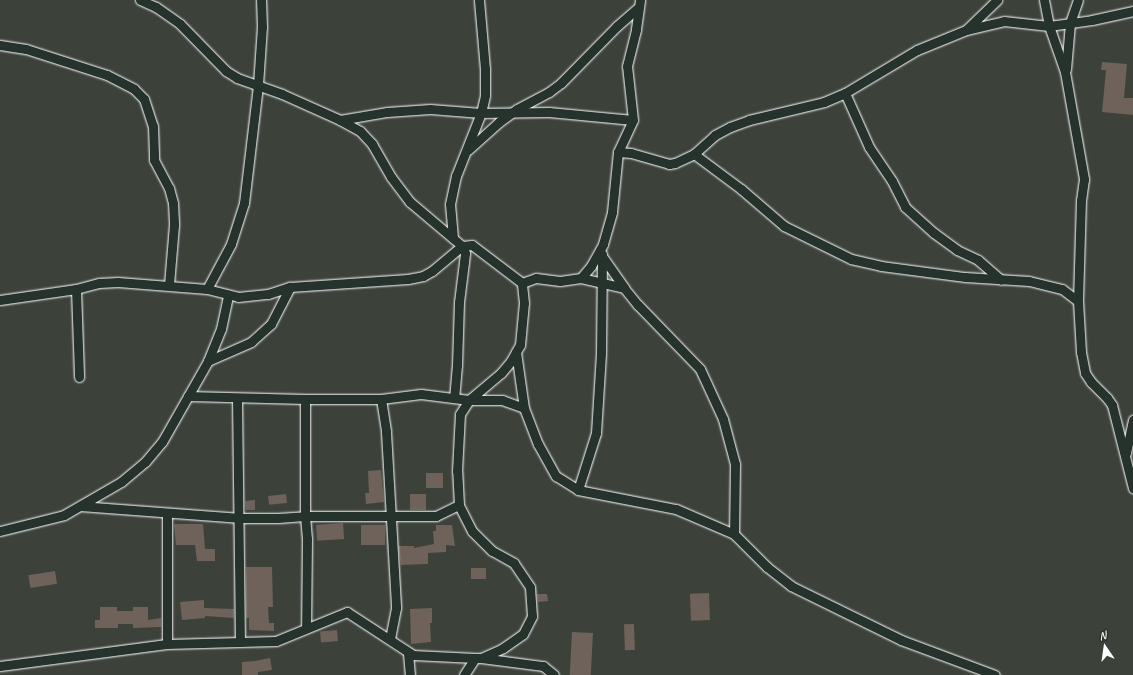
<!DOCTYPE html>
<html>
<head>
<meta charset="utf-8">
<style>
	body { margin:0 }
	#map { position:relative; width:1133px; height:675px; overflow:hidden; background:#3c413a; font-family:Caveat,sans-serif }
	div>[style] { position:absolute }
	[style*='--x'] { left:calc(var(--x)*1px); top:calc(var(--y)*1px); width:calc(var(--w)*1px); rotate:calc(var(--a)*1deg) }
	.building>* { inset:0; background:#6e625a; transform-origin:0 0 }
	.roads { filter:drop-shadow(0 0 1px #fff) drop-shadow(0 0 1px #fff) }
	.street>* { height:9px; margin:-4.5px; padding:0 4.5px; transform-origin:4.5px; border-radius:4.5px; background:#26332d }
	span { translate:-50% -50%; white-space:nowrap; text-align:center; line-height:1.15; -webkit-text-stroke:3px #26332d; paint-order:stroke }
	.north { position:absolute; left:1085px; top:627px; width:40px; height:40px; -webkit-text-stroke:3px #26332d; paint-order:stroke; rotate:347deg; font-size:11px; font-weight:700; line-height:16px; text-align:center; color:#fff }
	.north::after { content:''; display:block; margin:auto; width:14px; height:18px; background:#fff; clip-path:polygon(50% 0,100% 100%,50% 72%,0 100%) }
</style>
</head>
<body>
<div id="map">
	<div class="building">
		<div style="clip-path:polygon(1102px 62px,1127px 64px,1124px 98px,1133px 98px,1133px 115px,1102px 112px,1106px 70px,1101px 70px)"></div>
		<div style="clip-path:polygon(381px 470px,384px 502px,366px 504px,365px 493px,369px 493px,368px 471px)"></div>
		<div style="left:443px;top:473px;width:15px;height:17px;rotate:90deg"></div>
		<div style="left:286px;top:494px;width:9px;height:18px;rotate:84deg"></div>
		<div style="left:410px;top:494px;width:16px;height:16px"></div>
		<div style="clip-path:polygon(255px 500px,255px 510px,246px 510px,245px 501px)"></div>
		<div style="left:343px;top:523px;width:16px;height:27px;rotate:86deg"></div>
		<div style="clip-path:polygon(174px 524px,203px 524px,205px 549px,215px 549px,215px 561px,197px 561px,195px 545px,176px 545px)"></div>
		<div style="left:361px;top:525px;width:24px;height:20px"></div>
		<div style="clip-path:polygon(436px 525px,452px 525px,455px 546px,446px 545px,446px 552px,428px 553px,428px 564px,401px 565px,398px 546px,414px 546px,414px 548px,434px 544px,433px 531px,436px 531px)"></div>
		<div style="clip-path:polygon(246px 567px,272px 567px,273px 607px,268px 607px,269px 623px,274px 623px,274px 631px,249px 630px,249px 618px,246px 618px)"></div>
		<div style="left:471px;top:568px;width:15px;height:11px"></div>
		<div style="left:55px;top:571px;width:13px;height:27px;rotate:81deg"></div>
		<div style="left:709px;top:593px;width:27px;height:19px;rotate:88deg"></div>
		<div style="clip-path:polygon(537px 594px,547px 594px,548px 601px,538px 602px)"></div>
		<div style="clip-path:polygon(204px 600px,204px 608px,234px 609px,234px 618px,205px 616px,205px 618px,182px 620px,180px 602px)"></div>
		<div style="clip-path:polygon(100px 607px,117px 607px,117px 611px,133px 611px,133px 607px,148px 607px,148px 620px,161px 618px,161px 627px,133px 628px,133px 624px,118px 624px,118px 628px,95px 628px,95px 620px,100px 620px)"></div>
		<div style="clip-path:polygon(432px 608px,432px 623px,430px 623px,431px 642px,411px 644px,410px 609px)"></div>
		<div style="left:634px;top:624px;width:26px;height:10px;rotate:88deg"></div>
		<div style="left:337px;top:630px;width:11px;height:17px;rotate:85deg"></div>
		<div style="left:572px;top:632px;width:21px;height:43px;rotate:3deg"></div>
		<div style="clip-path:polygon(270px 658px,272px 670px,258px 672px,258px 675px,242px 675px,242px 662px,255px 661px)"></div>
	</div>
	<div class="roads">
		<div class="street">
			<div style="--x:140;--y:0;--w:17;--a:24"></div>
			<div style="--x:156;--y:7;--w:29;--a:35"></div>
			<div style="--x:180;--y:24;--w:66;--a:45.6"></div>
			<div style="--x:226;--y:71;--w:13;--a:32"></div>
			<div style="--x:237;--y:78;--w:48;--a:19.6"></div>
			<div style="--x:282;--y:94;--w:64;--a:24.1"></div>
			<div style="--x:340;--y:120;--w:23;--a:29"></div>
			<div style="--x:360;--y:131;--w:18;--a:47"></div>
			<div style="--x:372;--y:144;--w:38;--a:60"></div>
			<div style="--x:391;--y:177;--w:31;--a:53"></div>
			<div style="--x:410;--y:202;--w:68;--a:40.2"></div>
			<div style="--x:462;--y:246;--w:8;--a:67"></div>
			<div style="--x:465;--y:253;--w:9;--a:96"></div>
			<div style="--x:464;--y:262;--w:40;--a:97.1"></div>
			<div style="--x:459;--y:302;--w:63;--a:91.8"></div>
			<div style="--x:457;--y:365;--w:32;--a:95"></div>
			<div style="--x:1044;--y:0;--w:26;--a:79"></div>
			<div style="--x:1049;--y:26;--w:49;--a:70.8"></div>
			<div style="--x:1065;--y:72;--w:109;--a:79.9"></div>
			<div style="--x:1084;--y:179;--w:21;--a:98"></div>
			<div style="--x:1081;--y:200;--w:101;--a:91.7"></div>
			<div style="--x:1078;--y:301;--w:51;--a:86.6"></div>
			<div style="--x:1081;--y:352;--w:21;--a:79"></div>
			<div style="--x:1085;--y:373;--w:11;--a:56"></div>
			<div style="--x:1091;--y:382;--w:23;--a:45"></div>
			<div style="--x:1107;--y:398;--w:9;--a:54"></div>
			<div style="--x:1112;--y:405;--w:86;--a:75.8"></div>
			<div style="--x:967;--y:29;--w:42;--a:-44"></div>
			<div style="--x:0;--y:45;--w:26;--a:9"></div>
			<div style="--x:26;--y:49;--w:85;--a:17.8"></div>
			<div style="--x:107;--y:75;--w:30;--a:27"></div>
			<div style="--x:134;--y:89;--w:14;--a:45"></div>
			<div style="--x:144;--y:99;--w:28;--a:72"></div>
			<div style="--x:153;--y:126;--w:34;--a:88"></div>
			<div style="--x:154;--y:160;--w:32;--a:62"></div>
			<div style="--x:169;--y:188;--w:16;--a:75"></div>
			<div style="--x:173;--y:203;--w:22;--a:87"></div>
			<div style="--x:174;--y:225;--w:60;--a:94.8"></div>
			<div style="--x:1066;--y:69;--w:46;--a:-85"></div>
			<div style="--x:1070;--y:23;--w:24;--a:-71"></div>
			<div style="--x:845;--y:93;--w:59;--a:66"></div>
			<div style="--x:869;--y:147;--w:41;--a:55.9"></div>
			<div style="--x:892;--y:181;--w:29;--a:63"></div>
			<div style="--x:905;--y:207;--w:39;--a:42"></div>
			<div style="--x:934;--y:233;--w:29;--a:36"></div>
			<div style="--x:957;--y:250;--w:23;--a:25"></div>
			<div style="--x:978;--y:260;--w:30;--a:41"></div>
			<div style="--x:340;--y:120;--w:48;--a:-9.7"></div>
			<div style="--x:387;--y:112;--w:43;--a:-4"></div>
			<div style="--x:430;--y:109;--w:51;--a:4.5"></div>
			<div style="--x:481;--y:113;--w:68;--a:-0.8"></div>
			<div style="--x:549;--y:112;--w:84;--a:5.4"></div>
			<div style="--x:468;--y:150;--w:42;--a:-42.1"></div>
			<div style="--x:499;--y:122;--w:22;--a:-36"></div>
			<div style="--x:517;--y:109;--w:36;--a:-28"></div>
			<div style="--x:549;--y:92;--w:15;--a:-37"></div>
			<div style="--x:561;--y:83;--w:80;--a:-45.5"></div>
			<div style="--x:617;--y:26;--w:29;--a:-41"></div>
			<div style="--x:618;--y:152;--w:13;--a:4"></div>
			<div style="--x:631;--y:153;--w:40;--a:16"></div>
			<div style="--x:669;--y:164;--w:6;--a:-9"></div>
			<div style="--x:675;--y:163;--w:21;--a:-25"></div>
			<div style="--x:694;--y:154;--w:28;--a:-42"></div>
			<div style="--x:715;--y:135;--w:17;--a:-28"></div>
			<div style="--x:730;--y:127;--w:20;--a:-20"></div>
			<div style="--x:749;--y:120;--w:77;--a:-13.5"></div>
			<div style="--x:824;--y:102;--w:23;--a:-23"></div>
			<div style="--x:845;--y:93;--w:84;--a:-30.8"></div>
			<div style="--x:917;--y:50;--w:53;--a:-22.2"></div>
			<div style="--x:966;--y:30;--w:39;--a:-13"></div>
			<div style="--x:1004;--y:21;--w:45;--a:6.3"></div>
			<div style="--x:1049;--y:26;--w:43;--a:-7.9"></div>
			<div style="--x:1092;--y:20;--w:42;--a:-12.4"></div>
			<div style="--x:694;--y:154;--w:59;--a:36.7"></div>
			<div style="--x:741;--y:189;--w:57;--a:40.7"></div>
			<div style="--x:784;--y:226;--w:75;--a:26.2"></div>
			<div style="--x:851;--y:259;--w:31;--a:13"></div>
			<div style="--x:881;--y:266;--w:85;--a:7.5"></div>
			<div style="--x:965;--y:277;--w:64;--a:3.6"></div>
			<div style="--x:1029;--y:281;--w:34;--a:14"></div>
			<div style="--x:1062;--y:289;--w:20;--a:37"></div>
			<div style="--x:453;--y:238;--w:34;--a:-95"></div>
			<div style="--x:450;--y:204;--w:29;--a:-78"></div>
			<div style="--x:456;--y:176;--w:68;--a:-68.4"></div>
			<div style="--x:481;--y:113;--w:18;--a:-77"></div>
			<div style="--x:485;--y:95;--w:26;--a:-90"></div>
			<div style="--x:485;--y:69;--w:69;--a:-95"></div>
			<div style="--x:602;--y:256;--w:39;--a:55"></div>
			<div style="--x:624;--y:288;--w:22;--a:51"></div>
			<div style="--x:638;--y:305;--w:89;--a:45.9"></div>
			<div style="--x:700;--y:369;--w:55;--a:65.3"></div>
			<div style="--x:723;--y:419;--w:47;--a:75.1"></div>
			<div style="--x:735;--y:464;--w:70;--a:90.8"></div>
			<div style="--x:581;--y:278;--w:44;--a:13.1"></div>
			<div style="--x:76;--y:289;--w:88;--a:88"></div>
			<div style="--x:207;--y:289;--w:51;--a:-61.9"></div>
			<div style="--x:231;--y:244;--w:43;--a:-72.4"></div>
			<div style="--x:244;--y:203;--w:119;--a:-83.2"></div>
			<div style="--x:258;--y:85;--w:58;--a:-86.1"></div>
			<div style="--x:262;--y:27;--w:27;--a:-92"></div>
			<div style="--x:0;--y:300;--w:77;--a:-8.2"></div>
			<div style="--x:76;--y:289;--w:24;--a:-15"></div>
			<div style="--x:99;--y:283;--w:19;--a:-3"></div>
			<div style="--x:118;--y:282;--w:89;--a:4.5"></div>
			<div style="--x:207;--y:289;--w:32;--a:14"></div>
			<div style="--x:238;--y:297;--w:30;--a:-6"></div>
			<div style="--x:268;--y:294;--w:23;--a:-18"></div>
			<div style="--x:290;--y:287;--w:118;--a:-3.9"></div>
			<div style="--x:408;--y:279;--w:15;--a:-11"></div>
			<div style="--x:423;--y:276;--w:10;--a:-29"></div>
			<div style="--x:432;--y:271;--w:39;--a:-40"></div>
			<div style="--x:462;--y:246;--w:10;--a:-6"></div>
			<div style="--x:472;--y:245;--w:63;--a:37.2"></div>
			<div style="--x:516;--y:352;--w:57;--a:81.9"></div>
			<div style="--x:208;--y:361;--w:47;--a:-23.8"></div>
			<div style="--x:251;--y:342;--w:27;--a:-42"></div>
			<div style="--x:271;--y:324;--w:42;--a:-62.8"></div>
			<div style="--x:188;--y:396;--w:117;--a:1.5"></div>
			<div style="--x:305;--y:399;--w:76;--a:0"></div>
			<div style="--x:381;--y:399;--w:40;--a:-7.1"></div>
			<div style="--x:421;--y:394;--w:48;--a:7.1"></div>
			<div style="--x:469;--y:400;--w:33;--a:0"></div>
			<div style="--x:502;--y:400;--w:23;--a:20"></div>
			<div style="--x:524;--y:408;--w:39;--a:69"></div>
			<div style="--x:538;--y:444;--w:37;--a:61"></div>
			<div style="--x:556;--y:476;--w:26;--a:32"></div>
			<div style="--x:578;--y:490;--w:100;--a:11"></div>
			<div style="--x:676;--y:509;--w:63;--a:23.3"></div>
			<div style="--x:734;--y:534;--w:47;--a:45"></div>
			<div style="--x:767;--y:567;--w:31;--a:38"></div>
			<div style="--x:791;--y:586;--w:123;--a:26.1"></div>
			<div style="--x:901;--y:640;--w:100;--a:20.4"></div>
			<div style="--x:237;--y:398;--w:244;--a:89.3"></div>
			<div style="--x:305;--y:399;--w:117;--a:90"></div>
			<div style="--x:305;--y:516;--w:131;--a:0"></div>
			<div style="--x:436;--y:516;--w:25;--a:-26"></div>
			<div style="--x:381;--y:399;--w:33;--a:81"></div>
			<div style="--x:386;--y:432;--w:176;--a:86.7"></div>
			<div style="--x:396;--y:608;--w:32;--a:101"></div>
			<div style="--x:1126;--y:453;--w:34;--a:-78"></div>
			<div style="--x:578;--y:490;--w:60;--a:-72.5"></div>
			<div style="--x:596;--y:433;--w:80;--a:-86.4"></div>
			<div style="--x:601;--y:353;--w:99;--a:-89.4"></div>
			<div style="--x:80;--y:506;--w:158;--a:4.3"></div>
			<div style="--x:238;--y:518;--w:40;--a:0"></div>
			<div style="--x:278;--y:518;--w:27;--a:-4"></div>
			<div style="--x:305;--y:516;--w:23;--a:85"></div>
			<div style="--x:307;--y:539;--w:89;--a:90.6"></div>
			<div style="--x:0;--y:531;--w:66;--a:-14"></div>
			<div style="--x:64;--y:515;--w:66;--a:-30.1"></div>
			<div style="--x:121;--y:482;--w:31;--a:-40"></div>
			<div style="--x:145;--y:462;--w:26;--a:-50"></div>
			<div style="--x:162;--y:442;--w:93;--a:-60.4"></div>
			<div style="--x:208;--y:361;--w:35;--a:-68"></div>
			<div style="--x:221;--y:329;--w:35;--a:-78"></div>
			<div style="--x:167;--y:644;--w:131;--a:-90"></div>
			<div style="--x:408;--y:653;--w:22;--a:85"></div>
			<div style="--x:481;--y:658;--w:63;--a:7.4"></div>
			<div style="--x:543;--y:666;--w:14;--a:39"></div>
			<div style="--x:0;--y:666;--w:168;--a:-7.5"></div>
			<div style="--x:167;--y:644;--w:109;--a:-1.6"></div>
			<div style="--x:276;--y:641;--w:77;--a:-22.2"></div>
			<div style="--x:347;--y:612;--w:79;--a:33.1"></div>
			<div style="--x:413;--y:655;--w:62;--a:2.8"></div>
			<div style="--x:464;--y:675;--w:20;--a:-57"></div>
			<div style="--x:475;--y:658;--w:6;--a:0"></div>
			<div style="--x:481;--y:658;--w:24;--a:-24"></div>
			<div style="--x:503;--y:648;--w:24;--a:-35"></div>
			<div style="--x:523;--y:634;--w:20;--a:-63"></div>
			<div style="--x:532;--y:616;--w:29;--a:-94"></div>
			<div style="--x:530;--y:587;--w:29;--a:-124"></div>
			<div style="--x:514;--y:563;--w:25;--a:-151"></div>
			<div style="--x:492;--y:551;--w:28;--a:-135"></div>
			<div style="--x:472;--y:531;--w:29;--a:-117"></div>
			<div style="--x:459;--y:505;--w:34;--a:-93"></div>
			<div style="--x:457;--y:471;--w:57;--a:-87"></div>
			<div style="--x:460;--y:414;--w:17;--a:-57"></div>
			<div style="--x:469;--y:400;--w:42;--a:-40.2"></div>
			<div style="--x:501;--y:373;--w:16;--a:-50"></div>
			<div style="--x:511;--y:361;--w:18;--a:-61"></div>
			<div style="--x:520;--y:345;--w:42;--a:-84.6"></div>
			<div style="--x:524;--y:303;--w:20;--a:-96"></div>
			<div style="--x:522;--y:283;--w:15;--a:-20"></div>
			<div style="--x:536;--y:278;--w:24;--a:7"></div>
			<div style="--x:560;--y:281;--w:21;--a:-8"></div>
			<div style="--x:581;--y:278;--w:16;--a:-50"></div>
			<div style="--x:591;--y:266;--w:25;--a:-61"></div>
			<div style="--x:603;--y:244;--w:33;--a:-74"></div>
			<div style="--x:612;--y:212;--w:60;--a:-84.3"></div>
			<div style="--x:618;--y:152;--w:35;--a:-65"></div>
			<div style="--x:633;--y:120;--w:54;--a:-96.3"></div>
			<div style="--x:627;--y:66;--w:38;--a:-76"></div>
			<div style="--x:636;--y:29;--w:29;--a:-82"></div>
		</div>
	</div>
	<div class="north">N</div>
</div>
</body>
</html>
